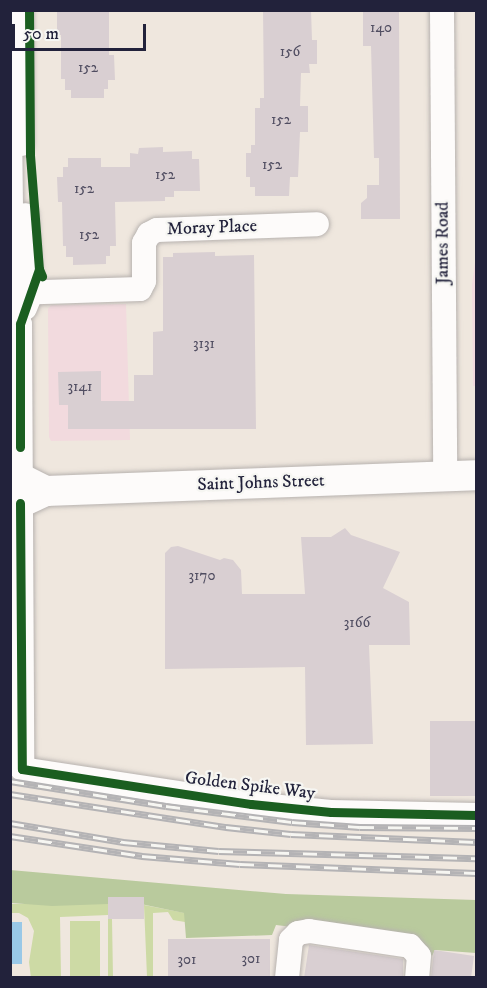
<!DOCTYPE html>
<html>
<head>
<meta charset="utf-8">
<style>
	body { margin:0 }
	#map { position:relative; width:487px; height:988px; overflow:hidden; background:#efe7de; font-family:"IM FELL DW Pica",serif }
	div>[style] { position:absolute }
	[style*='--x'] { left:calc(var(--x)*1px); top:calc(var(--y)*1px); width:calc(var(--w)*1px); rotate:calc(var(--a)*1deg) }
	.built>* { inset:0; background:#f2dade }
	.green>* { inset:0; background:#cddaa5; transform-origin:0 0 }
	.forest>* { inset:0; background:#b9ca9d }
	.water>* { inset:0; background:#99c8e7; transform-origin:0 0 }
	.building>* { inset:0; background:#d9cfd2; transform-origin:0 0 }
	.roads { filter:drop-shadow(0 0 2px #b7b2af) drop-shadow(0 0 2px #b7b2af) }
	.minor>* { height:24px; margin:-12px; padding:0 12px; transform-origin:12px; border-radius:12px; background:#fdfbfa }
	.major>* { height:30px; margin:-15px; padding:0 15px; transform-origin:15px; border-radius:15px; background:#fdfbfa }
	.rail>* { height:7px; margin-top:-3.5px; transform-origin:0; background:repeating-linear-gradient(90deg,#f6f6f2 0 14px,#b4b3b5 0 28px); box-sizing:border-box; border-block:2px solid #b4b3b5 }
	.cycleway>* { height:9px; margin:-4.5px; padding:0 4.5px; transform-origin:4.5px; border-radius:4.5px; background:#1b5e20 }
	span { translate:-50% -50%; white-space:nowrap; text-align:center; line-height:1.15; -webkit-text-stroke:4.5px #f6f6f2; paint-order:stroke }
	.number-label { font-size:15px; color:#504d61 }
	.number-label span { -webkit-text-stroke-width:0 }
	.street-label { font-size:18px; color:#22223b }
	.frame { position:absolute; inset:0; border:12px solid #22223b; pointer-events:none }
	.scale { position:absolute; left:12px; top:24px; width:134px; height:27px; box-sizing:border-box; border:3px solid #22223b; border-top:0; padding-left:8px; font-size:18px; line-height:21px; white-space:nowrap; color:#22223b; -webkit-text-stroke:4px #f6f6f2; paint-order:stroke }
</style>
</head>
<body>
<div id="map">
	<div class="built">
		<div style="clip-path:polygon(476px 254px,476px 386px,473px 386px,472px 285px)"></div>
		<div style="clip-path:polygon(126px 304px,130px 440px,51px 441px,49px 437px,48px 309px,51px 305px)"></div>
	</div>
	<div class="green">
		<div style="clip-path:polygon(11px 904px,108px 904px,112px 919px,113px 977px,108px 977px,108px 915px,60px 917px,61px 977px,31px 978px,29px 962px,34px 931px,28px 918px,19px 913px,11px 913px)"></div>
		<div style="clip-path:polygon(144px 905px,185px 913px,185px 922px,173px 920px,168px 912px,153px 913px,153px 977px,147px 977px)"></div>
		<div style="left:70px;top:921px;width:30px;height:56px"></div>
	</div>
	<div class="forest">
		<div style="clip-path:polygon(10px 870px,286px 894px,476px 900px,476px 953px,435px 950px,432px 956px,423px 943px,276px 925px,272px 935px,186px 938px,184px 913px,136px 903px,52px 906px,11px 903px)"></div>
	</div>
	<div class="water">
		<div style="left:11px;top:922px;width:11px;height:42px"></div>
	</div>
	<div class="building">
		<div style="clip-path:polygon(57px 10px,109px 10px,109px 55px,114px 55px,115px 80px,108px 80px,108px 89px,104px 89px,104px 98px,71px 98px,71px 90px,65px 90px,65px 79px,61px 79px,61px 35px,57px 35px)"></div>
		<div style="clip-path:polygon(263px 10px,311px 10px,312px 40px,317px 40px,317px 64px,309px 64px,310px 73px,301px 73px,300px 106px,308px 106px,308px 132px,300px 132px,298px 177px,290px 177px,289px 196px,255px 196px,255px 187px,250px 187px,250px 177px,246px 177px,246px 153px,251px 153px,251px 145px,255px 145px,255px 108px,260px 108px,260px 98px,264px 98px)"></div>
		<div style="clip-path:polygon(363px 10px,399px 10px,400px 219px,361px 219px,361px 203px,367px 198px,367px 185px,379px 185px,379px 158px,374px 158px,371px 46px,363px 46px)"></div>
		<div style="clip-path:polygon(163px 147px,163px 152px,192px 151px,192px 159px,199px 159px,200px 191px,174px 191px,174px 197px,165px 197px,165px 201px,115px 202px,116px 246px,110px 246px,110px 256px,106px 256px,106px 264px,73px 265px,73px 257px,66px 257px,66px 246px,63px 246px,62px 202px,58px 202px,57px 177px,63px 177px,63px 167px,68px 167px,68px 158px,101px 158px,101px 167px,130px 167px,130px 153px,138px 154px,139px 148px)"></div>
		<div style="clip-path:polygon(215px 252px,215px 256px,254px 255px,256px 429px,68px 429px,68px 405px,59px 405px,58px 372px,101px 371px,101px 401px,134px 401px,134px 375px,153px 375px,153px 332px,163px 331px,163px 257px,173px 257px,173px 253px)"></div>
		<div style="clip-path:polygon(345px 528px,351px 535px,400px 552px,383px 588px,409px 602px,410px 645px,369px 645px,373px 744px,306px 745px,305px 667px,165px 669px,165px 553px,171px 547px,178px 546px,220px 560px,224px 558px,233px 560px,241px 570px,242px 594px,305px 594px,301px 537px,331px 537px)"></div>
		<div style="left:430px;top:721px;width:47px;height:75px"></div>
		<div style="left:108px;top:897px;width:36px;height:22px"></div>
		<div style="left:270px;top:939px;width:39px;height:102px;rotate:90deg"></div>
		<div style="clip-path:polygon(309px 945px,403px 959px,403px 978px,304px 978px)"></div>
		<div style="clip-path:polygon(434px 950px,474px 956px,471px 978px,431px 978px)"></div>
	</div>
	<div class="roads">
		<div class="minor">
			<div style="--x:21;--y:10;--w:134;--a:90"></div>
			<div style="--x:442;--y:10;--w:465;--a:89.6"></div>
			<div style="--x:10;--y:125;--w:168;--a:89.3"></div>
			<div style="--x:12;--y:293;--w:32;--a:76"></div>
			<div style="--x:20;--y:324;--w:445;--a:89.7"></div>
			<div style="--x:22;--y:769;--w:232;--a:8.7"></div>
			<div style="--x:251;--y:804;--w:80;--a:5.7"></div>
			<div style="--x:331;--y:812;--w:145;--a:1.2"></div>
			<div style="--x:12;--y:293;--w:128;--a:-1.8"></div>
			<div style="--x:140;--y:289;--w:9;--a:-63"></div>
			<div style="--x:144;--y:281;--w:38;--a:-90"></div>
			<div style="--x:144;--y:243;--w:10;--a:-61"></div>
			<div style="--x:149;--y:234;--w:9;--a:-27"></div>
			<div style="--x:157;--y:230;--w:160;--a:-2.1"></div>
			<div style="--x:25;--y:308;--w:16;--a:-68"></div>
			<div style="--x:31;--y:293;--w:78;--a:-93.7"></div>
			<div style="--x:287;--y:978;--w:38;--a:-84"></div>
			<div style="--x:291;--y:940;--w:10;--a:-45"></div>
			<div style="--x:298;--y:933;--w:11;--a:-10"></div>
			<div style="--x:309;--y:931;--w:102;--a:8.4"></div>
			<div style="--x:410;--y:946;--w:13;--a:48"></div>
			<div style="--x:419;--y:956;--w:22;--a:95"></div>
		</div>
		<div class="major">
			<div style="--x:10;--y:478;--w:10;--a:0"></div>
			<div style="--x:20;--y:478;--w:29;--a:27"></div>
			<div style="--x:10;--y:504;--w:10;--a:-6"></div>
			<div style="--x:20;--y:503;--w:29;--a:-25"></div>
			<div style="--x:46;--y:491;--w:430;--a:-2.1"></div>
		</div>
	</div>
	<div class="rail">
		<div style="--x:10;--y:781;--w:158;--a:9.1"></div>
		<div style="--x:166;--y:806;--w:127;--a:7.2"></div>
		<div style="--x:292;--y:822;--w:68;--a:4.2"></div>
		<div style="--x:360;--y:827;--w:116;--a:0.5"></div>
		<div style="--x:10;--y:794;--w:219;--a:8.7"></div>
		<div style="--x:226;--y:827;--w:65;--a:6.1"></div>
		<div style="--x:291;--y:834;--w:185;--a:2.5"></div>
		<div style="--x:10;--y:823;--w:115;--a:9.5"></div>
		<div style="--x:123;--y:842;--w:96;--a:5.4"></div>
		<div style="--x:219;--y:851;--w:257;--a:1.6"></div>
		<div style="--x:10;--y:836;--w:134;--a:8.6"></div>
		<div style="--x:142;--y:856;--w:98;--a:4.7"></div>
		<div style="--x:240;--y:864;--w:236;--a:2.2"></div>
	</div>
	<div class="cycleway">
		<div style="--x:29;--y:10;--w:145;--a:89.6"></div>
		<div style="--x:30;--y:155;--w:114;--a:85.5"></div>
		<div style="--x:39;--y:269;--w:8;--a:67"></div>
		<div style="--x:20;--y:447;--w:123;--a:-90"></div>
		<div style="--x:20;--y:324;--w:58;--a:-70.9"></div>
		<div style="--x:20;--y:503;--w:266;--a:89.6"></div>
		<div style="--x:22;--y:769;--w:232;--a:8.7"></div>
		<div style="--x:251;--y:804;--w:80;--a:5.7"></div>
		<div style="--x:331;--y:812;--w:145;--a:1.2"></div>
	</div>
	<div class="number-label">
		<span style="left:381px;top:28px">140</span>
		<span style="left:290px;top:52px">156</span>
		<span style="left:88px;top:68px">152</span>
		<span style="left:281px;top:120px">152</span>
		<span style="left:272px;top:165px">152</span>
		<span style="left:165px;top:175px">152</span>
		<span style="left:84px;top:189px">152</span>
		<span style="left:89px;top:235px">152</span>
		<span style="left:204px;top:344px">3131</span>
		<span style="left:80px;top:387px">3141</span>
		<span style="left:202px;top:576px">3170</span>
		<span style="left:357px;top:623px">3166</span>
		<span style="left:251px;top:959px">301</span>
		<span style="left:187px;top:960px">301</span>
	</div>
	<div class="street-label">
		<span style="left:212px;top:228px;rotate:-2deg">Moray Place</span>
		<span style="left:443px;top:243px;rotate:-90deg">James Road</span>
		<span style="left:261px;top:483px;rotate:-2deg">Saint Johns Street</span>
		<span style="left:250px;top:786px;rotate:7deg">Golden Spike Way</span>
	</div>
	<div class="frame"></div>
	<div class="scale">50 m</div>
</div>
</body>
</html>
